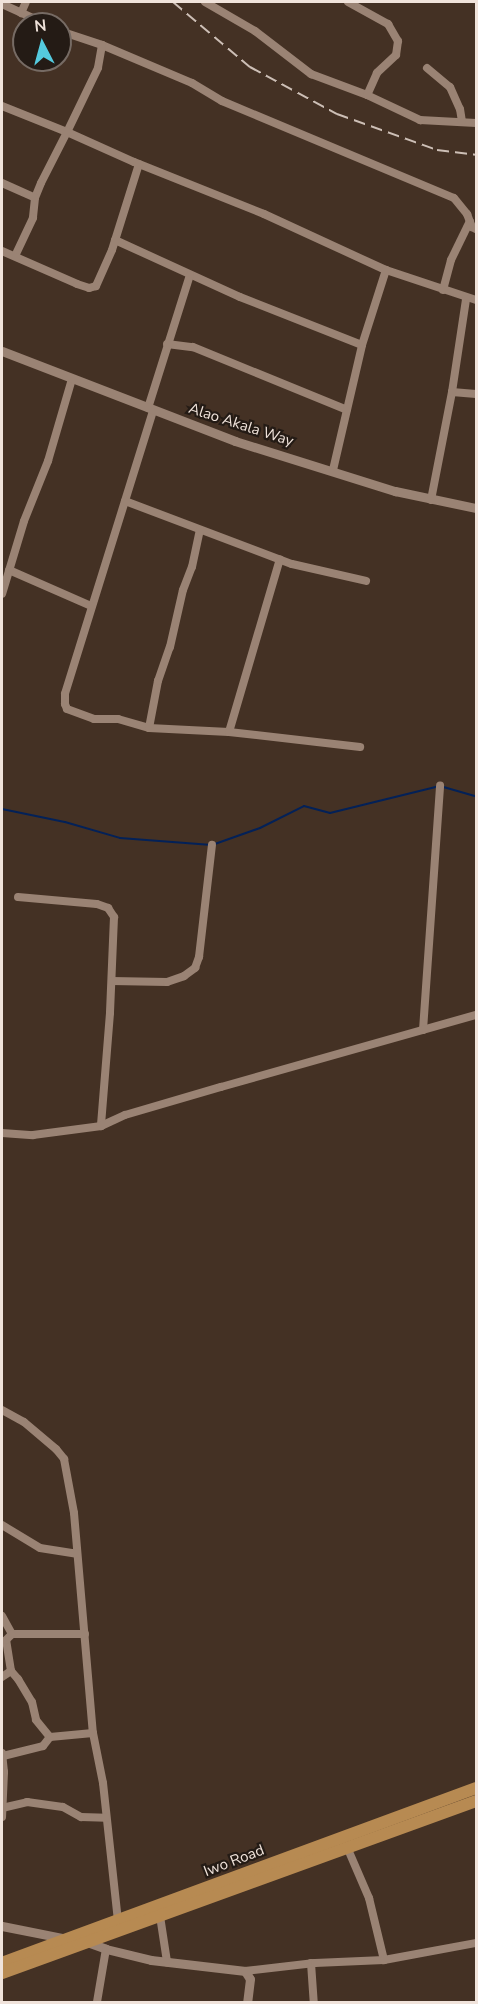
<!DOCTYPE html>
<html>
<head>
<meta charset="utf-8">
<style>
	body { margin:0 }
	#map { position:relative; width:478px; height:2004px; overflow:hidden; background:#443124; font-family:"Nunito Sans",sans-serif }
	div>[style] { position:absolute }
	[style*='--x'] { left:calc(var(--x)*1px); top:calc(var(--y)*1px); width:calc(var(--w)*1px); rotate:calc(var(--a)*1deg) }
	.stream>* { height:2px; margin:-1px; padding:0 1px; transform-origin:1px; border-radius:1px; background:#032158 }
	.minor>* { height:8px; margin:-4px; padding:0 4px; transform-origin:4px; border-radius:4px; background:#9a8374 }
	.tertiary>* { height:9px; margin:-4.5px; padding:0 4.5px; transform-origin:4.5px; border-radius:4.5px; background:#9a8374 }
	.primary>* { height:12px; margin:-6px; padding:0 6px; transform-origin:6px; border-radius:6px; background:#b78a52 }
	.rail>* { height:2px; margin-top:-1px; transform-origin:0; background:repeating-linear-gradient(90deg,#cdbfb6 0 12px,transparent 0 18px) }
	span { translate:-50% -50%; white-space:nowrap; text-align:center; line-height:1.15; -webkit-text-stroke:4.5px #241b15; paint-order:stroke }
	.street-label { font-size:15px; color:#f0e3db }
	.frame { position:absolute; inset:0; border:3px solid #f0e3db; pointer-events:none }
	.north { position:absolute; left:12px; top:12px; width:60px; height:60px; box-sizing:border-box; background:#241b15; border:2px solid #766b64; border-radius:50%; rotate:354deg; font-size:16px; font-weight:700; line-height:24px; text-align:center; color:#f0e3db }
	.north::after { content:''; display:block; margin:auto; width:21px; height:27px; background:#54cade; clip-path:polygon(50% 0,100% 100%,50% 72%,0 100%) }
</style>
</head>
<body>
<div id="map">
	<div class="stream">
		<div style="--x:2;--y:809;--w:64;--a:11.7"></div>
		<div style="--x:65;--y:822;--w:57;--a:16.2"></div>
		<div style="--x:120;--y:838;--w:92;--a:4.4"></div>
		<div style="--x:212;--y:845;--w:51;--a:-19.5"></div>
		<div style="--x:260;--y:828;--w:49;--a:-26.6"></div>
		<div style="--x:304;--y:806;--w:27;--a:15"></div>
		<div style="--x:330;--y:813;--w:113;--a:-13.8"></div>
		<div style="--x:440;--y:786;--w:37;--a:16"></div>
	</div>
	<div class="minor">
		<div style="--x:205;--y:2;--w:58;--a:30.1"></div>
		<div style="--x:255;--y:31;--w:71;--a:37.5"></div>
		<div style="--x:311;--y:74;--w:60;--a:20.6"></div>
		<div style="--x:367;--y:95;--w:59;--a:25.3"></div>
		<div style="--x:420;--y:120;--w:56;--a:3.1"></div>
		<div style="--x:348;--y:2;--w:46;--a:28.8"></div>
		<div style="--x:388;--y:24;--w:20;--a:60"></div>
		<div style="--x:398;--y:41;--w:14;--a:98"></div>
		<div style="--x:396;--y:55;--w:26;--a:137"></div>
		<div style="--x:377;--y:73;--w:24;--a:114"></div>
		<div style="--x:2;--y:4;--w:48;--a:24.4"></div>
		<div style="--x:21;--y:13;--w:12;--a:-66"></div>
		<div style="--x:60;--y:31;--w:44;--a:18.4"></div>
		<div style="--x:102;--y:45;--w:98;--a:22.9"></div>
		<div style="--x:192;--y:83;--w:35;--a:31"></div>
		<div style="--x:222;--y:101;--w:251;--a:22.7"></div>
		<div style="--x:454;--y:198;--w:21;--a:51"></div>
		<div style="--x:467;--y:214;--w:14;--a:69"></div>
		<div style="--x:472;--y:227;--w:4;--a:27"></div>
		<div style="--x:102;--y:45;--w:23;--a:100"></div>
		<div style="--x:98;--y:68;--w:71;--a:115.8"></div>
		<div style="--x:67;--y:132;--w:73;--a:24.1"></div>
		<div style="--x:134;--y:162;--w:140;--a:21.8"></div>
		<div style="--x:264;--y:214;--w:134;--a:24.7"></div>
		<div style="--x:386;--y:270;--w:95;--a:18.4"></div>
		<div style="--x:427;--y:68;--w:30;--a:40"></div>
		<div style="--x:450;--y:87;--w:24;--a:66"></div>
		<div style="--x:460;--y:109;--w:12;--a:81"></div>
		<div style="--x:2;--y:106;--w:70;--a:21.8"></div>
		<div style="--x:67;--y:132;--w:57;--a:117"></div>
		<div style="--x:41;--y:183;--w:16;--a:112"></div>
		<div style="--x:35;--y:198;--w:20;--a:96"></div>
		<div style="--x:33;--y:218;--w:42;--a:115.3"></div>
		<div style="--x:2;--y:183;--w:36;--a:24"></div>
		<div style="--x:115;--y:240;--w:137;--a:24.5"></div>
		<div style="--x:240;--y:297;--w:131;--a:21.5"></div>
		<div style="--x:2;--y:251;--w:82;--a:23.7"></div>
		<div style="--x:77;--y:284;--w:13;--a:18"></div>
		<div style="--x:89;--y:288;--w:7;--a:-16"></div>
		<div style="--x:96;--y:286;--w:39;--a:-66"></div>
		<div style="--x:112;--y:250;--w:90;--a:-72.6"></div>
		<div style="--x:443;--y:290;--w:31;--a:-75"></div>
		<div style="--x:451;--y:260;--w:43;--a:-64"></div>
		<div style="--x:167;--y:344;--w:26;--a:7"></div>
		<div style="--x:193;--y:347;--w:166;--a:22.2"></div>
		<div style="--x:452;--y:392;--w:24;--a:5"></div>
		<div style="--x:148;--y:408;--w:139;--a:-72.5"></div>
		<div style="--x:153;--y:411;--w:296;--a:107.3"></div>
		<div style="--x:65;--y:694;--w:10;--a:90"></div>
		<div style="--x:65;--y:704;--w:5;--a:68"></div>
		<div style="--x:67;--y:709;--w:29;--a:20"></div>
		<div style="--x:94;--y:719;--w:24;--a:0"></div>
		<div style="--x:118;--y:719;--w:32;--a:16"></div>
		<div style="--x:149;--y:728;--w:80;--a:2.9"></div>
		<div style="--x:229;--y:732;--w:180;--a:-73.6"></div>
		<div style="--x:333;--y:470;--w:128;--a:-76.9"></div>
		<div style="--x:362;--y:345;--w:79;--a:-72.3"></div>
		<div style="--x:431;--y:500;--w:110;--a:-79"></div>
		<div style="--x:452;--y:392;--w:94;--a:-81.4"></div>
		<div style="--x:125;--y:501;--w:178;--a:20.7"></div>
		<div style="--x:292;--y:564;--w:76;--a:12.9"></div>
		<div style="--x:9;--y:570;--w:90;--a:23.7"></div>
		<div style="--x:2;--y:594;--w:76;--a:-73.2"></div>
		<div style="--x:24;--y:521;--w:65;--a:-68.2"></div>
		<div style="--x:48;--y:461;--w:85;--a:-73.7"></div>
		<div style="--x:149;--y:728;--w:48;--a:-79.2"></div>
		<div style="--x:158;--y:681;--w:36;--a:-71"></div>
		<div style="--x:170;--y:647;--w:58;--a:-77.2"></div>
		<div style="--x:183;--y:590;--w:25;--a:-69"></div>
		<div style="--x:192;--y:567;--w:38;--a:-78"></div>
		<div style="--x:229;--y:732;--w:132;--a:6.5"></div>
		<div style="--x:18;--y:897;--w:79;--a:5.1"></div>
		<div style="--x:97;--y:904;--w:12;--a:20"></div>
		<div style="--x:108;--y:908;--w:11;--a:56"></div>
		<div style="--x:114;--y:917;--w:96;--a:92.4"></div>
		<div style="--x:110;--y:1013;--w:113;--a:94.6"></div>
		<div style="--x:112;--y:981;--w:55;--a:1"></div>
		<div style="--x:167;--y:982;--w:18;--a:-19"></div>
		<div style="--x:184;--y:976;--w:14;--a:-36"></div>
		<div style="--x:195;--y:968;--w:12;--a:-70"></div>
		<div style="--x:199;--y:957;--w:113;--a:-83.4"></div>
		<div style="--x:423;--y:1030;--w:245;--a:-86"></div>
		<div style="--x:2;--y:1133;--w:31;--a:4"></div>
		<div style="--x:33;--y:1135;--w:69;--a:-7.5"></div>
		<div style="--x:101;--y:1126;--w:26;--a:-25"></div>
		<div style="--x:125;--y:1115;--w:100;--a:-16.3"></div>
		<div style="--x:221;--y:1087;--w:265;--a:-15.8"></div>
		<div style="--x:2;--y:1410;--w:25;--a:29"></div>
		<div style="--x:24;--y:1422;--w:42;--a:40.2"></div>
		<div style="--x:56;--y:1449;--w:13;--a:51"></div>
		<div style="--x:64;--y:1459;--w:55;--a:79.5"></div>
		<div style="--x:74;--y:1513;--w:221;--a:85.1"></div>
		<div style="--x:93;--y:1733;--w:51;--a:78.7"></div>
		<div style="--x:103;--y:1783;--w:139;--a:83.8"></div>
		<div style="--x:2;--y:1525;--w:44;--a:31.2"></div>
		<div style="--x:40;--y:1548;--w:37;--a:9"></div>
		<div style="--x:2;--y:1616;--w:21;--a:61"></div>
		<div style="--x:12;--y:1634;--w:73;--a:0"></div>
		<div style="--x:11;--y:1671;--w:31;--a:-99"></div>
		<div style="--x:6;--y:1640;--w:8;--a:-45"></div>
		<div style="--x:2;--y:1677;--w:11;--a:-34"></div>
		<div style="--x:11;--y:1671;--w:11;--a:49"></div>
		<div style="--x:18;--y:1679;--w:27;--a:59"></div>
		<div style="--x:32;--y:1702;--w:18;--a:77"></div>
		<div style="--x:36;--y:1720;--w:22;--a:51"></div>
		<div style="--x:2;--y:1753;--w:19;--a:84"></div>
		<div style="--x:4;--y:1772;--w:45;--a:92.5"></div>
		<div style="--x:3;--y:1756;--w:41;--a:-14"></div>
		<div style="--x:43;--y:1746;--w:11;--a:-52"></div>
		<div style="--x:50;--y:1737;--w:43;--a:-5.3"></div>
		<div style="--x:2;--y:1808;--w:26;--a:-13"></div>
		<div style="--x:27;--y:1802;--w:36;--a:8"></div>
		<div style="--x:63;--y:1807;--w:21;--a:29"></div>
		<div style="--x:81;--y:1817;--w:25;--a:2"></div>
		<div style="--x:347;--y:1847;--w:56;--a:66.7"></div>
		<div style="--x:369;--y:1898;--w:64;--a:76.4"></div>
		<div style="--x:160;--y:1916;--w:47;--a:81.3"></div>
		<div style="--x:311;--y:1963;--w:39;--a:86"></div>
		<div style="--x:245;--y:1971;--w:70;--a:-6.5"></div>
		<div style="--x:315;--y:1963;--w:69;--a:-2.5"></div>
		<div style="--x:384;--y:1960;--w:94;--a:-10.5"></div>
		<div style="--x:97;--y:2002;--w:54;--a:-80.4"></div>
	</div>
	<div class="tertiary">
		<div style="--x:2;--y:351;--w:250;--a:21.1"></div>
		<div style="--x:235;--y:441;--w:168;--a:17.4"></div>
		<div style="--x:395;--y:491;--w:83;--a:11.9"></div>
		<div style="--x:2;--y:1926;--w:66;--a:11.3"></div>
		<div style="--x:87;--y:1942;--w:20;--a:20"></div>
		<div style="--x:106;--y:1949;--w:46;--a:13.7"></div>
		<div style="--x:151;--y:1960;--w:95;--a:6.7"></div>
		<div style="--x:245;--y:1971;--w:9;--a:58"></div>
		<div style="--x:250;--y:1979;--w:23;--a:97"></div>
	</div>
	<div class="primary">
		<div style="--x:2;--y:1963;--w:505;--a:-20.26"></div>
		<div style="--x:2;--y:1973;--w:504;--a:-19.94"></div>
	</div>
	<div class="rail">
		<div style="--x:173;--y:2;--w:101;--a:40.2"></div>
		<div style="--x:250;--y:67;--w:99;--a:28.4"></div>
		<div style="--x:337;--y:114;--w:106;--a:19.8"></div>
		<div style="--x:437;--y:150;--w:39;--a:7"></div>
	</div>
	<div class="street-label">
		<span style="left:241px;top:425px;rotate:18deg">Alao Akala Way</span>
		<span style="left:234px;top:1861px;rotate:-21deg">Iwo Road</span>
	</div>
	<div class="frame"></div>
	<div class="north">N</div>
</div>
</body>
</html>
